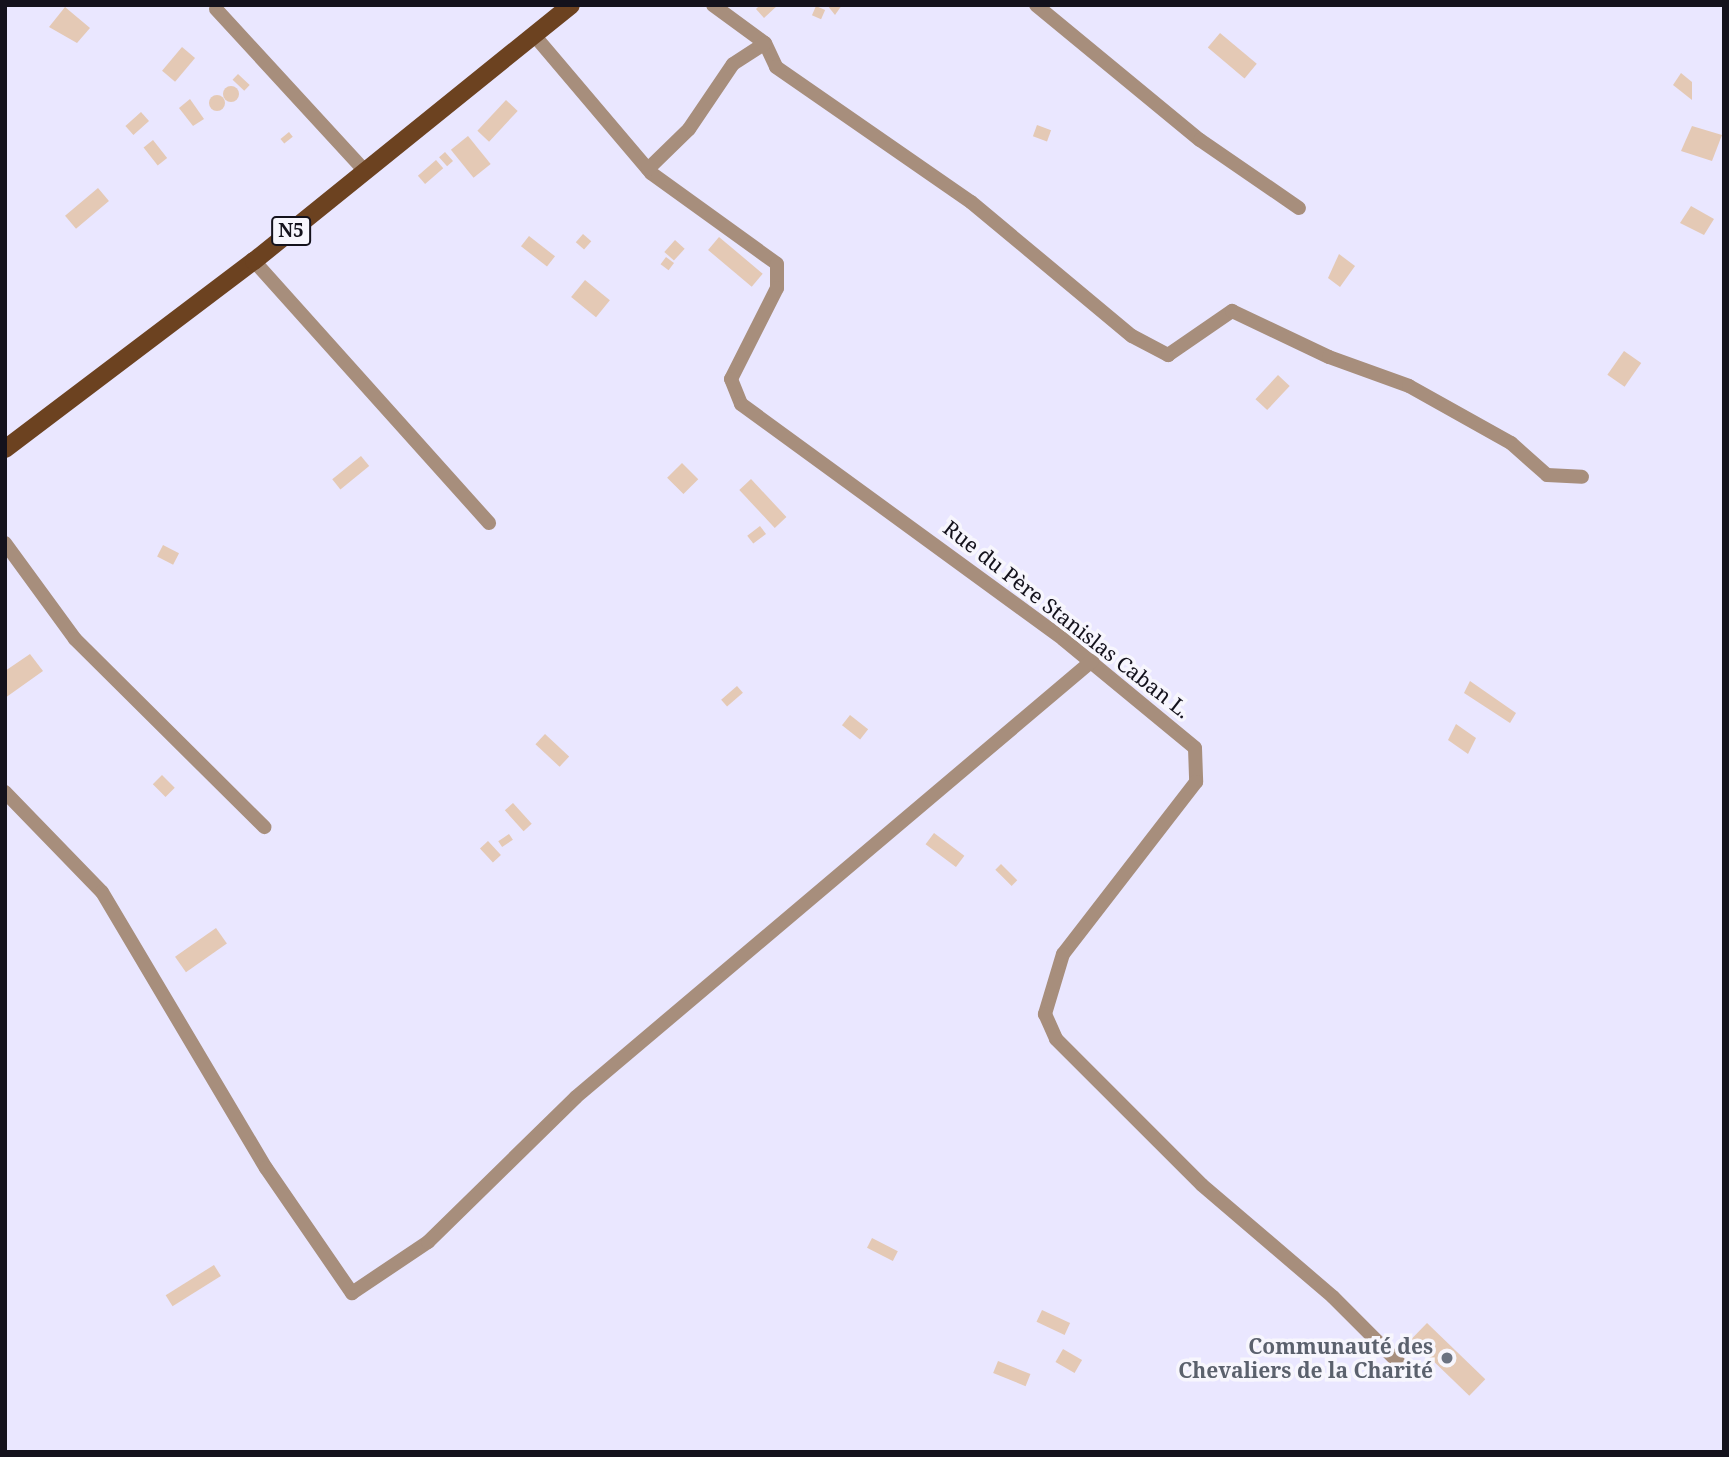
<!DOCTYPE html>
<html>
<head>
<meta charset="utf-8">
<style>
	body { margin:0 }
	#map { position:relative; width:1729px; height:1457px; overflow:hidden; background:#eae7ff; font-family:"Noto Serif",serif }
	div>[style] { position:absolute }
	[style*='--x'] { left:calc(var(--x)*1px); top:calc(var(--y)*1px); width:calc(var(--w)*1px); rotate:calc(var(--a)*1deg) }
	.building>* { inset:0; background:#e4c9b5; transform-origin:0 0 }
	.round { border-radius:50% }
	.street>* { height:14px; margin:-7px; padding:0 7px; transform-origin:7px; border-radius:7px; background:#a78e7c }
	.primary>* { height:18px; margin:-9px; padding:0 9px; transform-origin:9px; border-radius:9px; background:#6c4220 }
	.dots>* { width:19px; height:19px; translate:-50% -50%; box-sizing:border-box; border:4px solid #f7f6fd; border-radius:50% }
	span { translate:-50% -50%; white-space:nowrap; text-align:center; line-height:1.15; -webkit-text-stroke:7px #f7f6fd; paint-order:stroke }
	.shield-label span { padding:2px 5px; background:#f7f6fd; border:2px solid; border-radius:5px; -webkit-text-stroke-width:0 }
	.shield-label { font-size:19px; color:#14121c; font-weight:700 }
	.street-label { font-size:21px; color:#14121c }
	.worship-label { font-size:21px; color:#5b616d; font-weight:700 }
	.right { translate:-100% -50%; text-align:right }
	.frame { position:absolute; inset:0; border:7px solid #14121c; pointer-events:none }
</style>
</head>
<body>
<div id="map">
	<div class="building">
		<div style="clip-path:polygon(760px 5px,778px 5px,764px 18px,756px 9px)"></div>
		<div style="clip-path:polygon(827px 5px,842px 5px,835px 15px)"></div>
		<div style="left:816px;top:6px;width:10px;height:10px;rotate:24deg"></div>
		<div style="clip-path:polygon(65px 7px,90px 28px,77px 43px,49px 27px)"></div>
		<div style="left:1220px;top:33px;width:48px;height:19px;rotate:40deg"></div>
		<div style="left:182px;top:47px;width:17px;height:31px;rotate:40deg"></div>
		<div style="clip-path:polygon(1681px 73px,1692px 82px,1692px 100px,1673px 85px)"></div>
		<div style="left:238px;top:74px;width:16px;height:8px;rotate:43deg"></div>
		<div class="round" style="left:223px;top:86px;width:16px;height:16px"></div>
		<div class="round" style="left:209px;top:95px;width:16px;height:16px"></div>
		<div style="clip-path:polygon(190px 99px,204px 119px,193px 126px,179px 108px)"></div>
		<div style="left:506px;top:100px;width:16px;height:42px;rotate:43deg"></div>
		<div style="left:141px;top:112px;width:12px;height:21px;rotate:48deg"></div>
		<div style="left:1037px;top:125px;width:15px;height:12px;rotate:20deg"></div>
		<div style="clip-path:polygon(1692px 126px,1722px 135px,1712px 161px,1681px 151px)"></div>
		<div style="left:289px;top:132px;width:6px;height:11px;rotate:51deg"></div>
		<div style="left:468px;top:136px;width:36px;height:22px;rotate:51deg"></div>
		<div style="left:153px;top:140px;width:23px;height:12px;rotate:52deg"></div>
		<div style="left:445px;top:152px;width:12px;height:8px;rotate:48deg"></div>
		<div style="left:436px;top:160px;width:11px;height:24px;rotate:49deg"></div>
		<div style="left:98px;top:188px;width:17px;height:43px;rotate:50deg"></div>
		<div style="clip-path:polygon(1691px 206px,1714px 219px,1704px 235px,1680px 223px)"></div>
		<div style="left:583px;top:234px;width:11px;height:11px;rotate:41deg"></div>
		<div style="left:529px;top:236px;width:33px;height:13px;rotate:38deg"></div>
		<div style="left:719px;top:237px;width:57px;height:17px;rotate:40deg"></div>
		<div style="left:675px;top:240px;width:13px;height:16px;rotate:42deg"></div>
		<div style="clip-path:polygon(1339px 254px,1355px 266px,1340px 287px,1328px 278px)"></div>
		<div style="left:666px;top:257px;width:10px;height:9px;rotate:37deg"></div>
		<div style="left:585px;top:280px;width:32px;height:22px;rotate:39deg"></div>
		<div style="left:1624px;top:351px;width:21px;height:29px;rotate:35deg"></div>
		<div style="left:1278px;top:375px;width:16px;height:33px;rotate:43deg"></div>
		<div style="left:361px;top:456px;width:13px;height:37px;rotate:51deg"></div>
		<div style="left:682px;top:463px;width:23px;height:21px;rotate:45deg"></div>
		<div style="left:751px;top:479px;width:52px;height:16px;rotate:47deg"></div>
		<div style="left:760px;top:526px;width:10px;height:16px;rotate:53deg"></div>
		<div style="left:163px;top:545px;width:18px;height:13px;rotate:27deg"></div>
		<div style="clip-path:polygon(30px 654px,43px 671px,5px 698px,5px 671px)"></div>
		<div style="clip-path:polygon(1470px 681px,1516px 713px,1510px 723px,1464px 693px)"></div>
		<div style="left:737px;top:686px;width:9px;height:21px;rotate:49deg"></div>
		<div style="left:850px;top:715px;width:23px;height:13px;rotate:38deg"></div>
		<div style="clip-path:polygon(1456px 724px,1476px 738px,1468px 754px,1448px 740px)"></div>
		<div style="left:545px;top:734px;width:33px;height:14px;rotate:43deg"></div>
		<div style="left:162px;top:775px;width:18px;height:13px;rotate:45deg"></div>
		<div style="left:513px;top:803px;width:28px;height:11px;rotate:48deg"></div>
		<div style="left:934px;top:833px;width:38px;height:14px;rotate:37deg"></div>
		<div style="left:509px;top:834px;width:7px;height:13px;rotate:56deg"></div>
		<div style="left:488px;top:841px;width:19px;height:11px;rotate:47deg"></div>
		<div style="left:1001px;top:864px;width:23px;height:8px;rotate:45deg"></div>
		<div style="left:216px;top:928px;width:19px;height:50px;rotate:55deg"></div>
		<div style="left:872px;top:1238px;width:29px;height:11px;rotate:27deg"></div>
		<div style="left:214px;top:1265px;width:13px;height:57px;rotate:58deg"></div>
		<div style="left:1042px;top:1310px;width:31px;height:13px;rotate:25deg"></div>
		<div style="left:1427px;top:1323px;width:81px;height:23px;rotate:44deg"></div>
		<div style="left:1063px;top:1349px;width:22px;height:15px;rotate:30deg"></div>
		<div style="left:998px;top:1361px;width:35px;height:13px;rotate:22deg"></div>
	</div>
	<div class="street">
		<div style="--x:713;--y:5;--w:64;--a:36.2"></div>
		<div style="--x:765;--y:43;--w:26;--a:65"></div>
		<div style="--x:776;--y:67;--w:237;--a:34.7"></div>
		<div style="--x:971;--y:202;--w:209;--a:39.8"></div>
		<div style="--x:1132;--y:336;--w:41;--a:27.8"></div>
		<div style="--x:1168;--y:355;--w:78;--a:-34.5"></div>
		<div style="--x:1232;--y:311;--w:107;--a:25.4"></div>
		<div style="--x:1329;--y:357;--w:85;--a:19.9"></div>
		<div style="--x:1409;--y:386;--w:117;--a:29.2"></div>
		<div style="--x:1511;--y:443;--w:48;--a:41.6"></div>
		<div style="--x:1547;--y:475;--w:35;--a:3"></div>
		<div style="--x:1036;--y:5;--w:212;--a:39.5"></div>
		<div style="--x:1200;--y:140;--w:120;--a:34.5"></div>
		<div style="--x:216;--y:9;--w:219;--a:47.4"></div>
		<div style="--x:534;--y:35;--w:181;--a:49.7"></div>
		<div style="--x:651;--y:173;--w:155;--a:35.8"></div>
		<div style="--x:777;--y:264;--w:24;--a:90"></div>
		<div style="--x:777;--y:288;--w:102;--a:116.8"></div>
		<div style="--x:731;--y:379;--w:27;--a:68"></div>
		<div style="--x:741;--y:404;--w:399;--a:36.1"></div>
		<div style="--x:1063;--y:639;--w:171;--a:39.5"></div>
		<div style="--x:1195;--y:748;--w:34;--a:88"></div>
		<div style="--x:1196;--y:782;--w:217;--a:127.7"></div>
		<div style="--x:1063;--y:954;--w:63;--a:106.7"></div>
		<div style="--x:1045;--y:1014;--w:27;--a:66"></div>
		<div style="--x:1056;--y:1039;--w:206;--a:45"></div>
		<div style="--x:1202;--y:1185;--w:172;--a:40.5"></div>
		<div style="--x:1333;--y:1297;--w:103;--a:45"></div>
		<div style="--x:648;--y:169;--w:57;--a:-44.3"></div>
		<div style="--x:689;--y:129;--w:78;--a:-55.9"></div>
		<div style="--x:733;--y:64;--w:38;--a:-33"></div>
		<div style="--x:254;--y:261;--w:352;--a:48.1"></div>
		<div style="--x:5;--y:543;--w:119;--a:53.9"></div>
		<div style="--x:75;--y:639;--w:267;--a:44.8"></div>
		<div style="--x:5;--y:792;--w:139;--a:45.9"></div>
		<div style="--x:102;--y:892;--w:321;--a:59.3"></div>
		<div style="--x:266;--y:1168;--w:152;--a:55.5"></div>
		<div style="--x:352;--y:1293;--w:92;--a:-33.9"></div>
		<div style="--x:428;--y:1242;--w:207;--a:-44.4"></div>
		<div style="--x:576;--y:1097;--w:676;--a:-40.2"></div>
	</div>
	<div class="primary">
		<div style="--x:5;--y:449;--w:312;--a:-37.1"></div>
		<div style="--x:254;--y:261;--w:407;--a:-38.9"></div>
	</div>
	<div class="dots">
		<div style="left:1447px;top:1358px;background:#6b7280"></div>
	</div>
	<div class="shield-label">
		<span style="left:291px;top:231px">N5</span>
	</div>
	<div class="street-label">
		<span style="left:1067px;top:619px;rotate:38deg">Rue du Père Stanislas Caban L.</span>
	</div>
	<div class="worship-label">
		<span class="right" style="left:1433px;top:1358px">Communauté des<br>Chevaliers de la Charité</span>
	</div>
	<div class="frame"></div>
</div>
</body>
</html>
